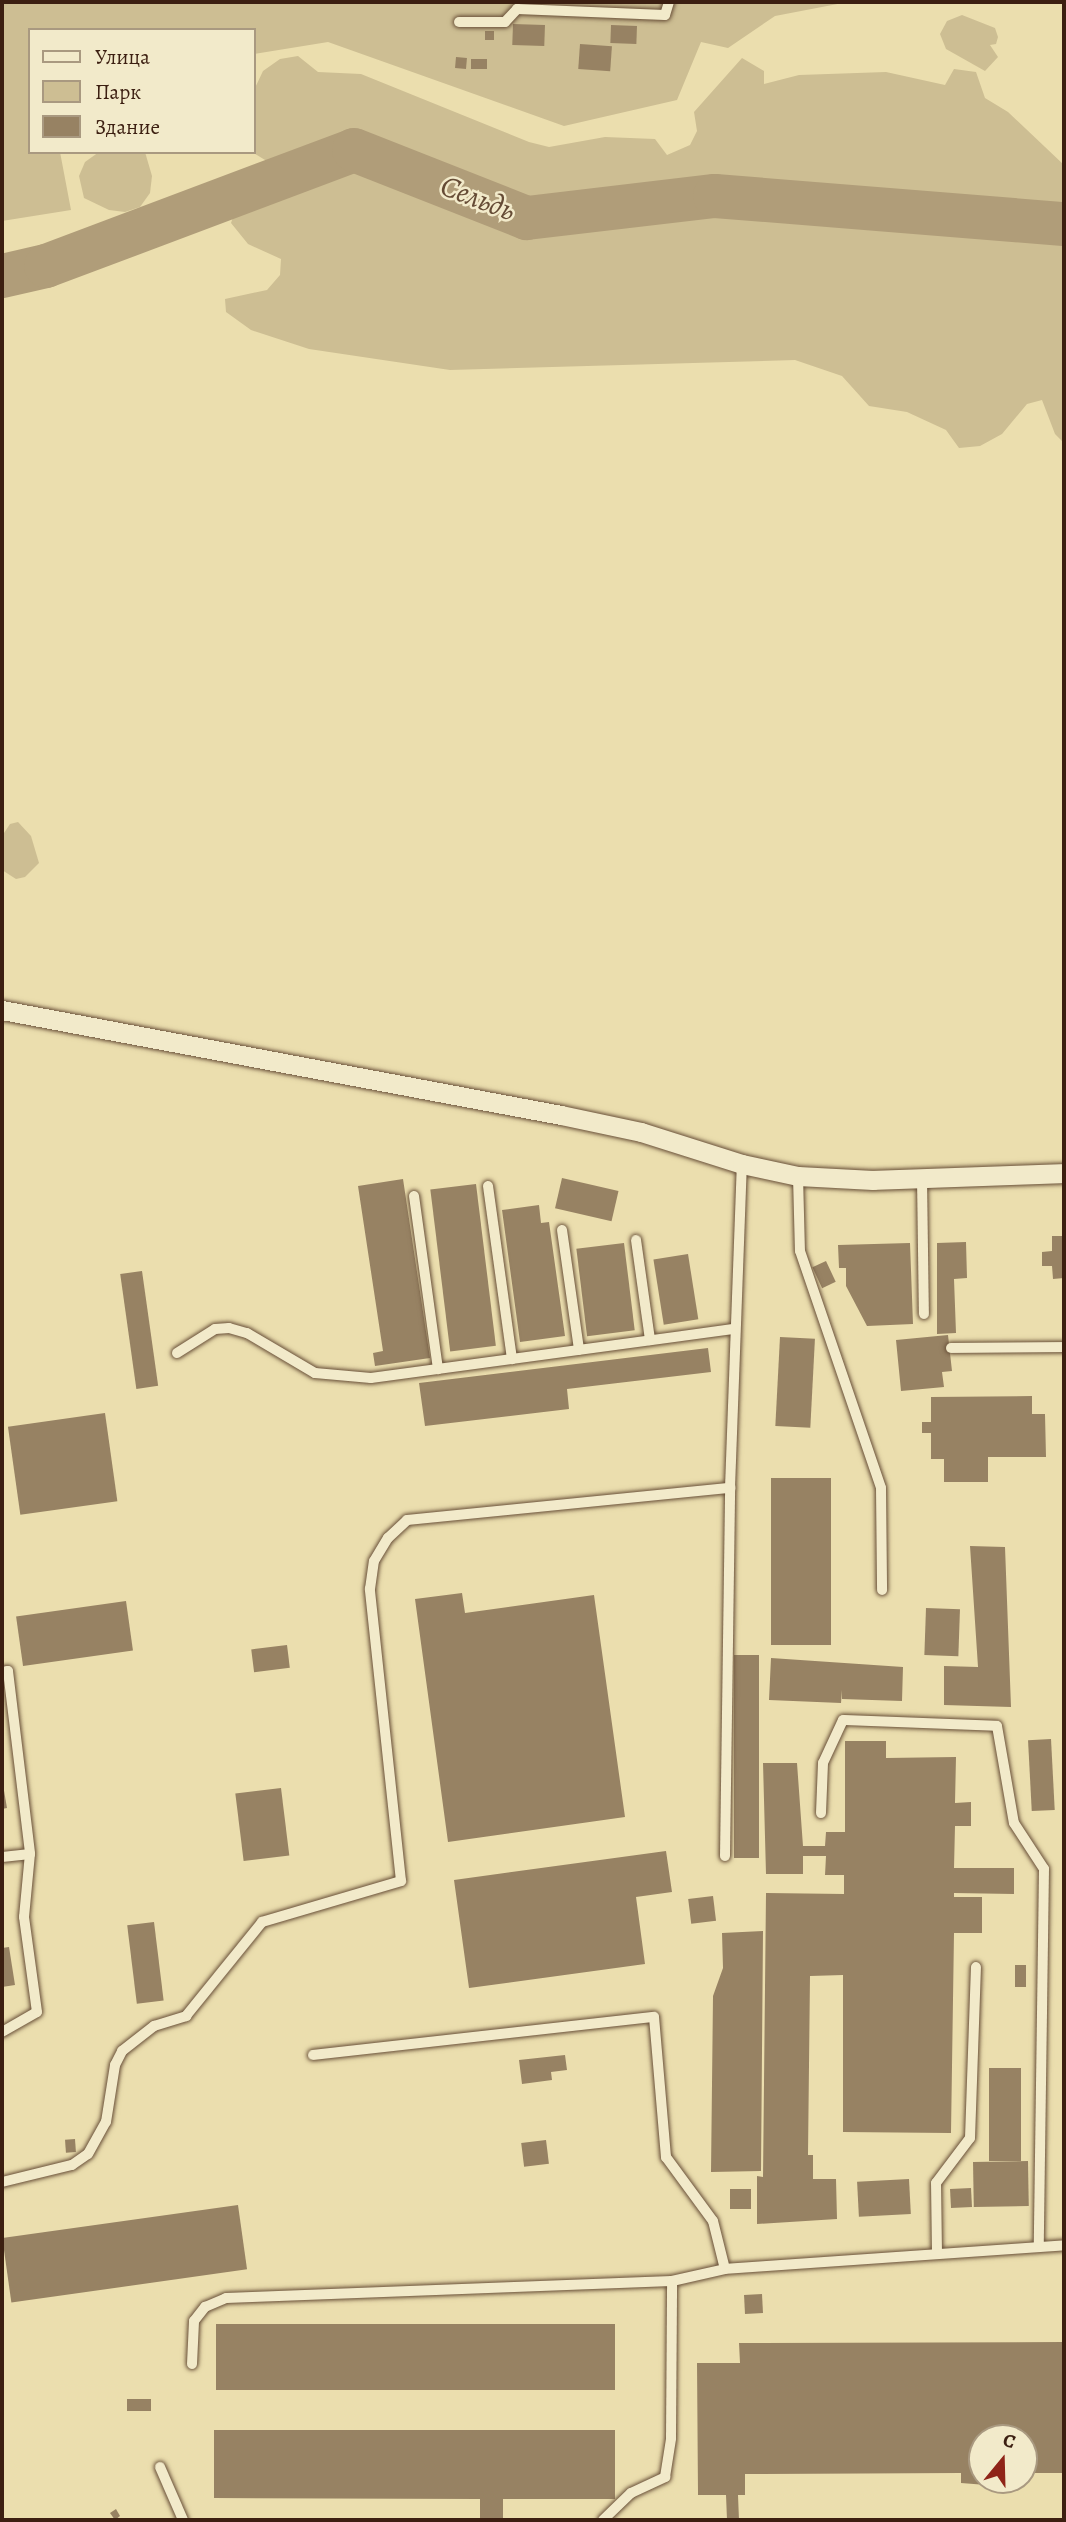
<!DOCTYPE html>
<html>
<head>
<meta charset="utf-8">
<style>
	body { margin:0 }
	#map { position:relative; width:1066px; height:2522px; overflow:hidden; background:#ebdeae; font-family:Alegreya,serif }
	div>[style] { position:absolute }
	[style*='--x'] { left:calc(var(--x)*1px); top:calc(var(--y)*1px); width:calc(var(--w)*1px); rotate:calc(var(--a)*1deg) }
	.green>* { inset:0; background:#cdbe93 }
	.river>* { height:44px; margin:-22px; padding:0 22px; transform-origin:22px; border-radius:22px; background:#b09d79 }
	.building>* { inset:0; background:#978263; transform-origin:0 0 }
	.roads { filter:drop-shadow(0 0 2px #684f38) drop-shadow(0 0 2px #684f38) }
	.service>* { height:10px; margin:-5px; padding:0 5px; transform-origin:5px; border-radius:5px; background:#f2eaca }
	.minor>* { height:19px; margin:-9.5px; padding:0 9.5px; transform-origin:9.5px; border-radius:9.5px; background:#f2eaca }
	span { translate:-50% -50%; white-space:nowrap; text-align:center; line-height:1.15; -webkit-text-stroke:5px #f2eaca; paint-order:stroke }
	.water-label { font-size:30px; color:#654b35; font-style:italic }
	.frame { position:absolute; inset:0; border:4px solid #3c1f11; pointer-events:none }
	.legend { position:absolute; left:28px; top:28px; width:228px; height:126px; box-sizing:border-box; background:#f2eaca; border:2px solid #a99980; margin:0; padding:9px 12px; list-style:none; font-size:21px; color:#3c1f11 }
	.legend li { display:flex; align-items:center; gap:14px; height:35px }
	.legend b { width:35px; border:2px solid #a99980 }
	.north { position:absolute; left:968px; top:2424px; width:70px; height:70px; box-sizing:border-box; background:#f2eaca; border:2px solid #a99980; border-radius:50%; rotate:19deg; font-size:19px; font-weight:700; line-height:28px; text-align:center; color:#3c1f11 }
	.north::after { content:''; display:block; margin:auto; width:24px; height:32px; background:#8f2418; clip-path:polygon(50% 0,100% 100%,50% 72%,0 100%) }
</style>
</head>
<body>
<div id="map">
	<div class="green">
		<div style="clip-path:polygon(2px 2px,848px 2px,775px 16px,728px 48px,701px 42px,677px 100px,564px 126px,328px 42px,254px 54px,254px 30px,30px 30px,30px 152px,60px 152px,71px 210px,2px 221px)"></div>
		<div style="clip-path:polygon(962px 15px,995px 28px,998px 37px,996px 44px,990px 45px,998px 57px,985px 71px,946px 49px,940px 34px,947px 21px)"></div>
		<div style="clip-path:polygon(298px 56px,318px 72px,361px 74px,529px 142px,549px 147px,605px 137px,655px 139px,667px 155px,690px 145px,697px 131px,694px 112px,742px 58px,764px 71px,764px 84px,799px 75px,886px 72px,945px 85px,954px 69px,976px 72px,985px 98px,1008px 112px,1064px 165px,1064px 443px,1055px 434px,1042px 400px,1027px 404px,1002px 434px,980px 446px,959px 448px,946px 430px,907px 412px,869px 406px,842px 376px,795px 360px,450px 370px,309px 349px,251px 330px,226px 312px,225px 299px,267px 290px,280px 275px,281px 259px,248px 244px,231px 223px,237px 205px,272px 174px,270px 163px,252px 152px,254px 90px,263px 71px,280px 59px)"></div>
		<div style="clip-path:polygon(99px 152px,145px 152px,152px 176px,150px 193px,140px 207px,125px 212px,109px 210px,84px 198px,79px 176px,85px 162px)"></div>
		<div style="clip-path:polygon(18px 822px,31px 836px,39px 863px,25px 877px,16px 879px,2px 870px,2px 836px,10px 824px)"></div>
	</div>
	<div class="river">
		<div style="--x:2;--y:276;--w:45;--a:-12.8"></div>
		<div style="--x:46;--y:266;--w:329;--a:-20.6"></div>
		<div style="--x:354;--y:150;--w:186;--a:21.5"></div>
		<div style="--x:527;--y:218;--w:189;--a:-6.7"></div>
		<div style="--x:715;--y:196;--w:350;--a:4.6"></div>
	</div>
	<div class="building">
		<div style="left:513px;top:24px;width:32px;height:21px;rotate:2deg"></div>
		<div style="left:611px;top:25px;width:26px;height:18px;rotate:2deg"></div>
		<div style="left:485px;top:31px;width:9px;height:9px"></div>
		<div style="left:580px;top:44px;width:32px;height:25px;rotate:4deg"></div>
		<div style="left:456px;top:57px;width:11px;height:11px;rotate:5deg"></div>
		<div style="left:471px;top:59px;width:16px;height:10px"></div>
		<div style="left:562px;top:1178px;width:58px;height:31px;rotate:13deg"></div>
		<div style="clip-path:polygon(403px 1179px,430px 1358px,375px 1366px,373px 1353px,383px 1351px,358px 1186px)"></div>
		<div style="left:476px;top:1184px;width:163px;height:46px;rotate:83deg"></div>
		<div style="clip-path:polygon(539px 1205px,541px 1223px,549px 1222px,565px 1336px,520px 1342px,502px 1210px)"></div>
		<div style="clip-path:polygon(1052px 1236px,1064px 1236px,1064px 1278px,1053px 1279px,1052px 1266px,1042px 1266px,1042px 1252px,1052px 1251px)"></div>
		<div style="clip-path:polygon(966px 1242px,967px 1278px,954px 1279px,956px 1333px,937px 1334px,937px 1243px)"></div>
		<div style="left:624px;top:1243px;width:88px;height:48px;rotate:83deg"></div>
		<div style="clip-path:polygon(910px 1243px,913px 1324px,867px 1326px,846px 1286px,846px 1268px,839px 1268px,838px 1245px)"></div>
		<div style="left:688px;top:1254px;width:66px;height:35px;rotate:81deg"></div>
		<div style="left:826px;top:1261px;width:23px;height:15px;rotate:65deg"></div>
		<div style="left:142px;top:1271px;width:116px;height:22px;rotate:82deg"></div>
		<div style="clip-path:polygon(948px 1335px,952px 1371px,942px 1372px,944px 1387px,901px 1391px,896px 1340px)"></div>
		<div style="left:780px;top:1337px;width:35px;height:89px;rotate:3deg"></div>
		<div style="clip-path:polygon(708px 1348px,711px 1372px,567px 1389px,569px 1409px,425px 1426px,419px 1383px)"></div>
		<div style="clip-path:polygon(1032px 1396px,1032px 1414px,1045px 1414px,1046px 1457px,988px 1457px,988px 1482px,944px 1482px,944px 1459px,931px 1459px,931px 1433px,922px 1433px,922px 1422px,931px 1422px,931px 1397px)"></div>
		<div style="left:105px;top:1413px;width:89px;height:98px;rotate:82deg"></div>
		<div style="left:831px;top:1478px;width:167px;height:60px;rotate:90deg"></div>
		<div style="clip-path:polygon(970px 1546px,1005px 1547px,1011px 1707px,944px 1705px,944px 1666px,978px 1667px)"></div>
		<div style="clip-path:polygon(462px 1593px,465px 1613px,594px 1595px,625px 1817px,448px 1842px,415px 1599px)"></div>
		<div style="left:126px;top:1601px;width:50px;height:111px;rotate:82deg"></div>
		<div style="left:926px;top:1608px;width:34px;height:47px;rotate:2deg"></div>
		<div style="left:287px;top:1645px;width:23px;height:36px;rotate:83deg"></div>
		<div style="left:734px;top:1655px;width:25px;height:203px"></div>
		<div style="clip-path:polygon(771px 1658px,903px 1667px,902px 1701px,842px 1699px,842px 1690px,841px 1703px,769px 1700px)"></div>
		<div style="left:1051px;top:1739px;width:71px;height:23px;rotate:87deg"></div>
		<div style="clip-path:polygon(845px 1741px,886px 1741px,886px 1758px,956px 1757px,955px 1803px,971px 1802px,971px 1826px,955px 1826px,954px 1868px,1014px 1868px,1014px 1894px,954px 1893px,954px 1897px,982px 1897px,982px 1933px,954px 1933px,951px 2133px,843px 2132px,843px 1975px,810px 1976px,808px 2155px,813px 2155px,813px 2179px,836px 2179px,837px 2219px,757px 2224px,757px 2176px,763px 2177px,766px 1893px,844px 1894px,844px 1875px,825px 1875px,826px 1856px,803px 1856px,803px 1874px,766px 1874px,763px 1763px,797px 1763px,803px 1846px,825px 1846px,826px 1832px,845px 1832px)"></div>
		<div style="clip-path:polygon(2px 1779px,7px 1808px,2px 1809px)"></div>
		<div style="left:281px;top:1788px;width:68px;height:46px;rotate:83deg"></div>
		<div style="clip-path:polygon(666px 1851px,672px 1892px,636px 1897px,645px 1964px,469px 1988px,454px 1880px)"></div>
		<div style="left:713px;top:1896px;width:25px;height:25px;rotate:83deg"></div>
		<div style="left:154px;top:1922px;width:79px;height:27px;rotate:83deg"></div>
		<div style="clip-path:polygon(763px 1931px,761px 2171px,711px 2172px,713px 1996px,723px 1968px,722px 1933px)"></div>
		<div style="clip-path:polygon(9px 1947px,15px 1985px,2px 1987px,2px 1948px)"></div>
		<div style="left:1015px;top:1965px;width:11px;height:22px"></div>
		<div style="clip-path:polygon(565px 2055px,567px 2070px,551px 2072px,552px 2080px,522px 2084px,519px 2060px)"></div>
		<div style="left:989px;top:2068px;width:32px;height:93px"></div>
		<div style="left:75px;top:2139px;width:13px;height:10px;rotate:86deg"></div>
		<div style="left:546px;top:2140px;width:24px;height:25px;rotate:83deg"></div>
		<div style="left:1028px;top:2161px;width:45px;height:55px;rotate:89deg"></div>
		<div style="left:909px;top:2179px;width:35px;height:52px;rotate:87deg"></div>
		<div style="left:971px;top:2188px;width:19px;height:21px;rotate:87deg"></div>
		<div style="left:730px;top:2189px;width:21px;height:20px"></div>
		<div style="left:238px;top:2205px;width:65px;height:238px;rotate:82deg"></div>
		<div style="left:762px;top:2294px;width:19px;height:18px;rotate:87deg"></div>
		<div style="left:615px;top:2324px;width:66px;height:399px;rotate:90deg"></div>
		<div style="clip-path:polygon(1064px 2342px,1064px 2473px,1024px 2473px,1024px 2438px,982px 2438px,982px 2480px,998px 2480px,999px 2486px,961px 2483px,961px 2473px,745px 2474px,745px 2495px,738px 2495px,739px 2520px,727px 2520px,726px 2495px,698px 2495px,697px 2363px,740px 2363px,739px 2343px)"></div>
		<div style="left:127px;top:2399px;width:24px;height:12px"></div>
		<div style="clip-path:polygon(214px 2430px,615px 2430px,615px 2499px,503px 2499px,503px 2520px,480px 2520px,480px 2499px,214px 2498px)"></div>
		<div style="clip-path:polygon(116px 2509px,120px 2516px,115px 2520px,110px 2513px)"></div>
	</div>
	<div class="roads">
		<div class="service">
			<div style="--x:459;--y:22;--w:46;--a:0"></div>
			<div style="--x:505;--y:22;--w:18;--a:-47"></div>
			<div style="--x:517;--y:9;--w:148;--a:2.3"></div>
			<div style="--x:665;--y:15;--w:14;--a:-73"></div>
			<div style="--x:798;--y:1176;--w:75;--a:88.5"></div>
			<div style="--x:800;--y:1251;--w:250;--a:71.1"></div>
			<div style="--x:881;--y:1488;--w:102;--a:89.4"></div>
			<div style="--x:922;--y:1178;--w:136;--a:89.2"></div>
			<div style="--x:488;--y:1186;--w:175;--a:82.1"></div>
			<div style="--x:414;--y:1196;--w:175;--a:82.1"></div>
			<div style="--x:562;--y:1230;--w:121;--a:81.9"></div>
			<div style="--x:636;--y:1240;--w:101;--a:82"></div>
			<div style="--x:951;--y:1348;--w:113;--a:-0.5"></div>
			<div style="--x:177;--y:1353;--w:45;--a:-32.3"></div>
			<div style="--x:215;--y:1329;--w:14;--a:-4"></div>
			<div style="--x:229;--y:1328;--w:19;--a:16"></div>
			<div style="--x:247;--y:1333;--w:79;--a:30.5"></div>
			<div style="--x:315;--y:1373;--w:56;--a:5.1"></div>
			<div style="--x:371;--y:1378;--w:367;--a:-7.7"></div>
			<div style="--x:2;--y:1672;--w:6;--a:-9"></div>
			<div style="--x:8;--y:1671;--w:184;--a:83.1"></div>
			<div style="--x:30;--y:1854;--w:28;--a:174"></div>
			<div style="--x:821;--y:1813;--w:50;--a:-87.7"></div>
			<div style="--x:823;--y:1763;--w:47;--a:-65.1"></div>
			<div style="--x:843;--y:1720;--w:154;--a:2.2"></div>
			<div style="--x:997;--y:1726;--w:98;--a:80.1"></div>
			<div style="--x:1014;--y:1823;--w:55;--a:56.9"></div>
			<div style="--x:1044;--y:1869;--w:376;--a:90.8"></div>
			<div style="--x:725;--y:1856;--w:368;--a:-89.2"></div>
			<div style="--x:2;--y:2032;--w:40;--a:-29.7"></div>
			<div style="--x:37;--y:2012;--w:96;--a:-97.8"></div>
			<div style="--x:24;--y:1917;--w:63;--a:-84.6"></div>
			<div style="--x:313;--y:2055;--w:343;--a:-6.4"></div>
			<div style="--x:654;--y:2017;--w:141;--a:85.1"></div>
			<div style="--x:666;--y:2157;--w:79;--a:53.7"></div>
			<div style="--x:713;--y:2221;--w:49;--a:76"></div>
			<div style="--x:2;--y:2182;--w:72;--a:-13.7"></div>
			<div style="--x:72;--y:2165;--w:19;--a:-35"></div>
			<div style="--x:88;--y:2154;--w:37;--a:-61"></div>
			<div style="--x:106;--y:2122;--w:58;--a:-81"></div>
			<div style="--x:115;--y:2065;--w:16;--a:-63"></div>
			<div style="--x:122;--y:2051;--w:41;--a:-38"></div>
			<div style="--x:154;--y:2026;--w:34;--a:-17"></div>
			<div style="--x:186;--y:2016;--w:121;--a:-51"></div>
			<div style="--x:262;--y:1922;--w:145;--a:-16.4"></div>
			<div style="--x:401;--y:1881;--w:294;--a:-96.1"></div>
			<div style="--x:370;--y:1589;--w:28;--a:-82"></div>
			<div style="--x:374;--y:1561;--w:27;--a:-59"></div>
			<div style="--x:388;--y:1538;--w:26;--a:-43"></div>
			<div style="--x:407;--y:1520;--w:325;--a:-5.7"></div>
			<div style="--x:730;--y:1488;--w:324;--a:-87.9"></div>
			<div style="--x:937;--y:2253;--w:70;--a:-90.8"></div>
			<div style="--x:936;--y:2183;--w:56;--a:-52.9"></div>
			<div style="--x:970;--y:2138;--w:171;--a:-88"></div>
			<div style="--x:192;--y:2364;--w:43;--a:-87.3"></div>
			<div style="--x:194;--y:2321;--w:18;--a:-52"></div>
			<div style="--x:205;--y:2307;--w:23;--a:-23"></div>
			<div style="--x:226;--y:2298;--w:446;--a:-2.2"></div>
			<div style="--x:672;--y:2281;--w:54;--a:-12.8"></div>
			<div style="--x:725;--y:2269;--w:340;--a:-4"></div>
			<div style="--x:160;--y:2467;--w:58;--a:66.5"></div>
			<div style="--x:603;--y:2520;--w:39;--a:-44"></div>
			<div style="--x:631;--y:2493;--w:38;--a:-25"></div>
			<div style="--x:665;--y:2477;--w:39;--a:-81"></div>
			<div style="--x:671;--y:2438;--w:157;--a:-89.6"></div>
		</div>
		<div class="minor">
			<div style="--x:2;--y:1010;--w:569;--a:10.64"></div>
			<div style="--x:561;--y:1115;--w:82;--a:12"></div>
			<div style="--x:641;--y:1132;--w:106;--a:17.6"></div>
			<div style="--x:742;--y:1164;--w:57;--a:12.1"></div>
			<div style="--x:798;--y:1176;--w:75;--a:3.1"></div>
			<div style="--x:873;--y:1180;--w:191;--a:-2.1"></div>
		</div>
	</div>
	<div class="water-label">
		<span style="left:478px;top:198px;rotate:21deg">Сельдь</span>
	</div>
	<div class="frame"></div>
	<ul class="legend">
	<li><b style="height:9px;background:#f2eaca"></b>Улица</li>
	<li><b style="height:19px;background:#cdbe93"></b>Парк</li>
	<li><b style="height:19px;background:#978263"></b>Здание</li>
	</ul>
	<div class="north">С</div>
</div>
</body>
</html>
